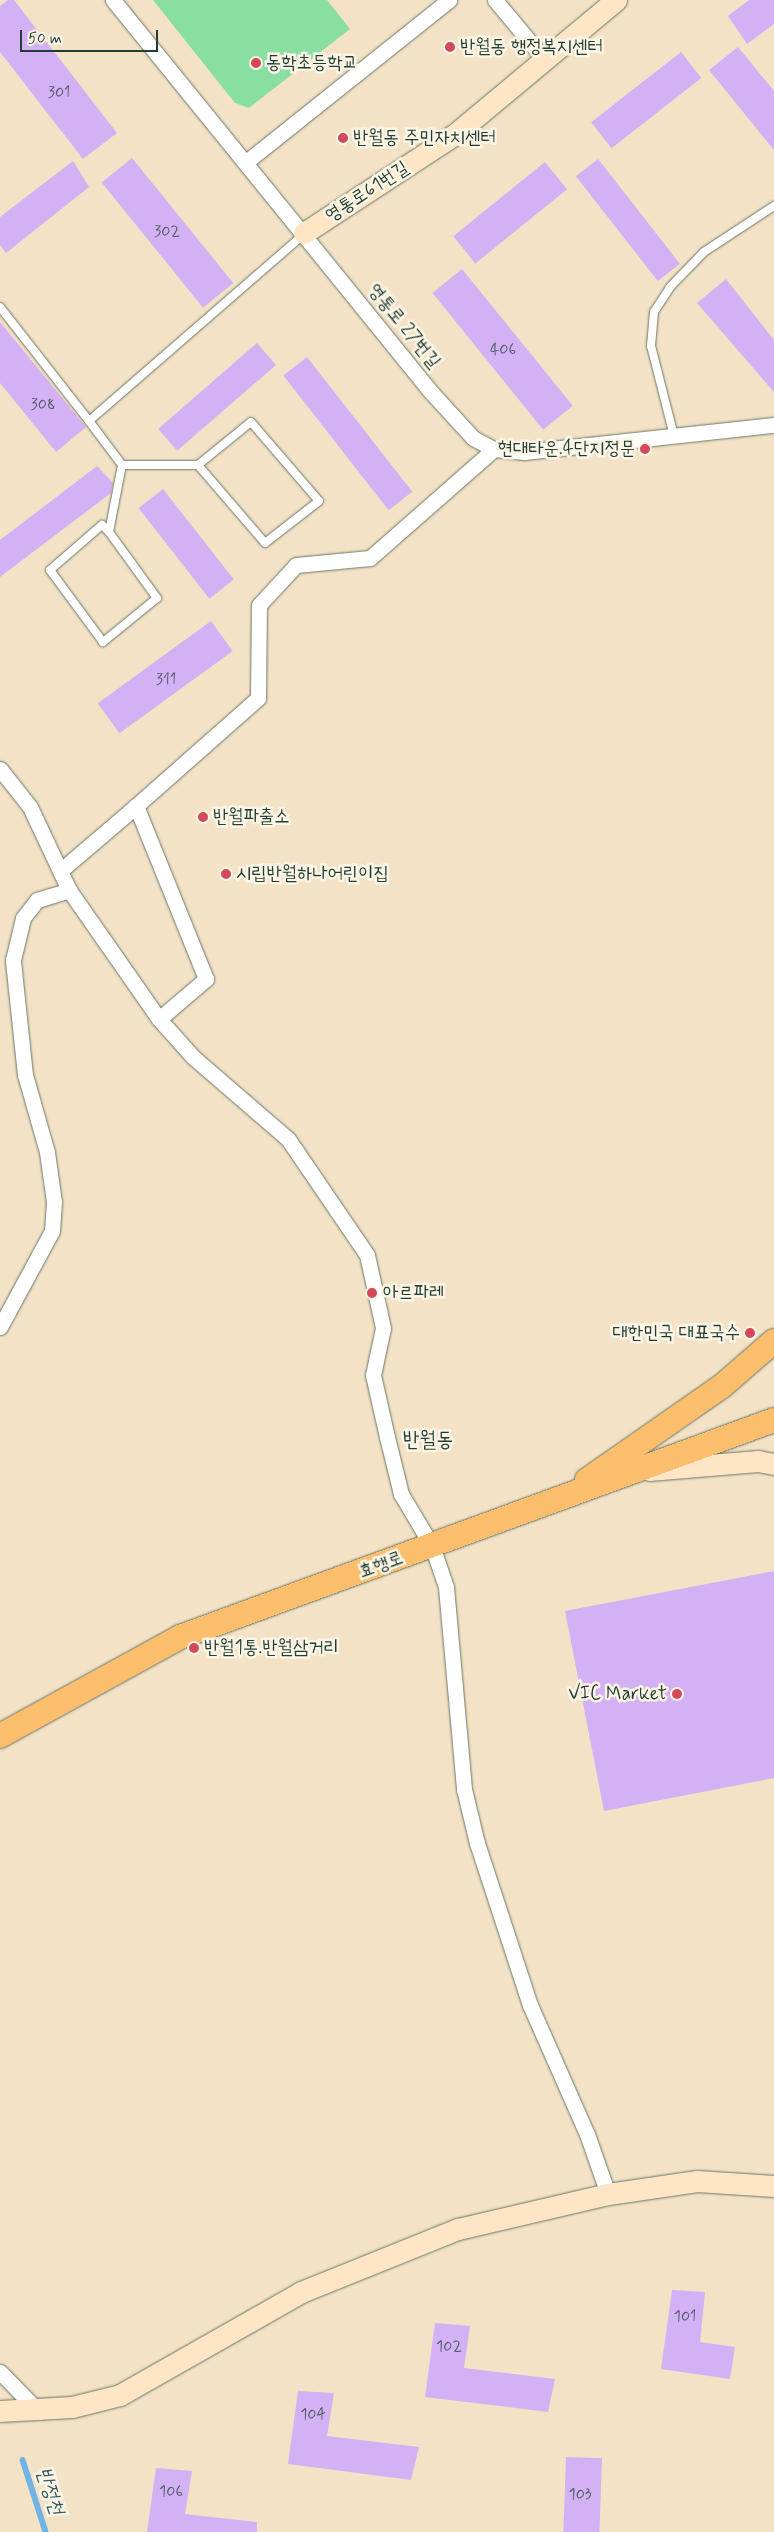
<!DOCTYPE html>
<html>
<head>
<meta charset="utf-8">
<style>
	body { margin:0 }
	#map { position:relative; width:774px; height:2532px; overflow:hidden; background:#f3e2c6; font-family:Mynerve,"Poor Story",sans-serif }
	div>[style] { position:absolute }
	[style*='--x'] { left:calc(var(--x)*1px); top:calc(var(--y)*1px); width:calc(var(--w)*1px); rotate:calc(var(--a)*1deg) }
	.green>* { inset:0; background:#89dfa2 }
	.stream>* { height:5.5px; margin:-2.75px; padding:0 2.75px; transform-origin:2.75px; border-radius:2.75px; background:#70b3e5 }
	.building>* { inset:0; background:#d4b1f4; transform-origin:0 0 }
	.roads { filter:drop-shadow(0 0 1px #697767) drop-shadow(0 0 1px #697767) }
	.lane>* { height:8px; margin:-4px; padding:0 4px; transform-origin:4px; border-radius:4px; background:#fff }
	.street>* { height:15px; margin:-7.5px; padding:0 7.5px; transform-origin:7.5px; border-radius:7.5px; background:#fff }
	.secondary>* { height:21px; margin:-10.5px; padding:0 10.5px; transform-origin:10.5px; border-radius:10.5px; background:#fde5c5 }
	.primary>* { height:24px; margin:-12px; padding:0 12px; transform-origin:12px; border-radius:12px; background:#fabe6d }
	.dots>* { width:14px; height:14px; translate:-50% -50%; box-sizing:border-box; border:2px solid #fcf5e5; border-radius:50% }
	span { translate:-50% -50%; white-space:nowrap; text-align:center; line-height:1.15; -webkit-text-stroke:5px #fcf5e5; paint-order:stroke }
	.number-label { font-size:16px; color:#4c5a64 }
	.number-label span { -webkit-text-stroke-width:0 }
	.poi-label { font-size:19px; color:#1f3d34 }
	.left { translate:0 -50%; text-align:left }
	.right { translate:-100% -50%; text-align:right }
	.street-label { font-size:19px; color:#1f3d34 }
	.water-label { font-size:20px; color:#335a60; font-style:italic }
	.quarter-label { font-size:21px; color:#1f3d34 }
	.scale { position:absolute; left:20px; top:30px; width:138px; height:22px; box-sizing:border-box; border:2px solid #1f3d34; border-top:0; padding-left:6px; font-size:15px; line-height:18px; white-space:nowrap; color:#1f3d34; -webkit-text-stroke:4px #fcf5e5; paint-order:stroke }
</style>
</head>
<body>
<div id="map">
	<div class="green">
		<div style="clip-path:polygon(153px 0,327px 0,350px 29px,249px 108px,235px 103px)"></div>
	</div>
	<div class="stream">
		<div style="--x:23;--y:2460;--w:76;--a:72.3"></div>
	</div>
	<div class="building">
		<div style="clip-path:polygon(8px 0,14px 0,117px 133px,83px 159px,0 52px,0 6px)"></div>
		<div style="clip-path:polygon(749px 0,774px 0,774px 24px,747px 44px,728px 16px)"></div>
		<div style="clip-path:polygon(738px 47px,774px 91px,774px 150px,709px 70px)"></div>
		<div style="left:681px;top:52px;width:33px;height:114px;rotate:52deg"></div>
		<div style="left:132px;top:158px;width:161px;height:39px;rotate:51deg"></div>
		<div style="left:598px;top:159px;width:133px;height:28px;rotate:52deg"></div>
		<div style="clip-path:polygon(73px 161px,89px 187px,6px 253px,0 245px,0 217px)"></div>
		<div style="left:545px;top:162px;width:35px;height:118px;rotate:51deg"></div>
		<div style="left:462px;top:269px;width:176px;height:38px;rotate:51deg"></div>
		<div style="clip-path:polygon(726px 279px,774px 340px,774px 392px,697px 303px)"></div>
		<div style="clip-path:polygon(0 322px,86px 427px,56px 452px,0 383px)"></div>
		<div style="left:257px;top:343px;width:29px;height:131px;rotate:49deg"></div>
		<div style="left:307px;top:357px;width:171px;height:30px;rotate:52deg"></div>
		<div style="clip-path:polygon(97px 466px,113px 483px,111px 493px,0 577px,0 540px)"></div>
		<div style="left:163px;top:489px;width:115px;height:31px;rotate:52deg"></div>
		<div style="left:211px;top:621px;width:37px;height:140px;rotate:54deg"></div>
		<div style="clip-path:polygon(774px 1571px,774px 1778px,604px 1811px,565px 1611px)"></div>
		<div style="clip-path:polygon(672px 2290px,705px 2292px,700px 2342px,735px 2347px,730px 2379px,661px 2369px)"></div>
		<div style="clip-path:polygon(435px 2323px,470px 2326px,464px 2368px,555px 2379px,548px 2412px,425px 2397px)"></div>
		<div style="clip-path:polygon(298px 2391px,334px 2393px,327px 2436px,419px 2447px,411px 2480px,288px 2464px)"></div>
		<div style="left:566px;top:2457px;width:36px;height:75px;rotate:2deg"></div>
		<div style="clip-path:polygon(156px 2468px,192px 2471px,185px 2514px,257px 2522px,257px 2532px,147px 2532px)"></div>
	</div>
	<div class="roads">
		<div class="lane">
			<div style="--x:0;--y:307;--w:145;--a:52"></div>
			<div style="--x:89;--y:421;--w:284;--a:-41"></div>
			<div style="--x:89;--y:421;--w:55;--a:53.1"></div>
			<div style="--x:122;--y:465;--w:68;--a:101"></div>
			<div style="--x:109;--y:532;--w:82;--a:54"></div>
			<div style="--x:157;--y:598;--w:70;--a:140.8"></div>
			<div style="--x:103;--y:642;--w:89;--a:-126.4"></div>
			<div style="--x:50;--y:570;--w:69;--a:-40.9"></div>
			<div style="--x:102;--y:525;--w:10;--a:45"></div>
			<div style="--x:674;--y:436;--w:93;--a:-104.3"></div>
			<div style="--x:651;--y:346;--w:34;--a:-85"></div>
			<div style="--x:654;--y:312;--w:30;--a:-57"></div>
			<div style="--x:670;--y:287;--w:49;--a:-45.8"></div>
			<div style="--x:704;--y:252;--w:84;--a:-33.3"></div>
			<div style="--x:122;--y:465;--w:76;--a:0"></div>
			<div style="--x:198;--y:465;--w:68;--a:-39.1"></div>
			<div style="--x:251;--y:422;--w:104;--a:49.3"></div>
			<div style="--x:319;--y:501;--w:68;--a:142.1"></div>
			<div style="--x:265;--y:543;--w:103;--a:-130.7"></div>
		</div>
		<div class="street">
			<div style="--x:113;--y:0;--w:505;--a:50.95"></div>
			<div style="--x:431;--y:392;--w:62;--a:47.6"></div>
			<div style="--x:473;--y:438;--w:24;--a:28"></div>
			<div style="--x:494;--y:449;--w:30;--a:6"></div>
			<div style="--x:524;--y:452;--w:251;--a:-6.2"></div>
			<div style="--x:495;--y:0;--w:78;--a:50.2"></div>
			<div style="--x:246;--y:162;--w:260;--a:-38.6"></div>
			<div style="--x:0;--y:769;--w:48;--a:51.7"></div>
			<div style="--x:30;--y:807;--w:92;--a:64.8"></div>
			<div style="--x:69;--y:890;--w:157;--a:55.1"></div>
			<div style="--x:159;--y:1019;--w:51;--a:48.2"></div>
			<div style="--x:193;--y:1057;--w:125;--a:40.8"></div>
			<div style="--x:288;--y:1139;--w:140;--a:55.7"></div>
			<div style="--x:367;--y:1255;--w:75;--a:77.6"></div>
			<div style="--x:383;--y:1328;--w:48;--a:102"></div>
			<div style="--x:373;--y:1375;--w:64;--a:77.3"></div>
			<div style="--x:387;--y:1437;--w:59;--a:76.2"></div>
			<div style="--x:401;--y:1494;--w:61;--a:59.2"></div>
			<div style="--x:432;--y:1546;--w:43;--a:71.1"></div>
			<div style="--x:446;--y:1587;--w:203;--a:84.9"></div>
			<div style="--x:464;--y:1789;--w:56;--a:76.5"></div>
			<div style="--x:477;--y:1843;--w:170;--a:71.9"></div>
			<div style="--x:530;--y:2005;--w:141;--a:66.2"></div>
			<div style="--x:587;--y:2134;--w:64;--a:70.7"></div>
			<div style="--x:60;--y:871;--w:100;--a:-40.5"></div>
			<div style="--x:159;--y:1019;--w:62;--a:-40.4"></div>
			<div style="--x:206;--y:979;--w:187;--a:-112"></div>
			<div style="--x:136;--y:806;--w:163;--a:-41.5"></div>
			<div style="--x:258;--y:698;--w:93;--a:-89.4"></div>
			<div style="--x:259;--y:605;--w:54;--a:-47.2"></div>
			<div style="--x:296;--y:565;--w:74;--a:-5.4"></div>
			<div style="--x:370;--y:558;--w:165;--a:-41.3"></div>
			<div style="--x:0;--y:1327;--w:109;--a:-61.6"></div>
			<div style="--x:52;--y:1231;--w:29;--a:-86"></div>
			<div style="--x:54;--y:1202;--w:50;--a:-98"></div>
			<div style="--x:47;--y:1152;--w:80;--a:-105.9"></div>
			<div style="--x:25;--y:1075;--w:116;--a:-96"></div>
			<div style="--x:13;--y:960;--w:43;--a:-76.6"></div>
			<div style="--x:23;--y:918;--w:23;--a:-52"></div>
			<div style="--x:37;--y:900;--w:34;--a:-17"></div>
			<div style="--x:0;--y:2372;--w:56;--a:45.7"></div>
		</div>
		<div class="secondary">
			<div style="--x:304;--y:233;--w:179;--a:-33.2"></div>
			<div style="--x:454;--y:135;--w:211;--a:-39.8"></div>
			<div style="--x:649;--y:1470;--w:109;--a:-4.7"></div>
			<div style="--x:758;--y:1461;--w:16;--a:11"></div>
			<div style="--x:0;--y:2411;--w:72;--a:-3.2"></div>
			<div style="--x:72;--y:2407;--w:49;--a:-14"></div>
			<div style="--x:120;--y:2395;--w:208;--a:-29.6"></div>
			<div style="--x:301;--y:2292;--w:169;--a:-21.9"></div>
			<div style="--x:458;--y:2229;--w:154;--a:-13.1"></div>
			<div style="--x:608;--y:2194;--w:90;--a:-8.3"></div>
			<div style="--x:697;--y:2181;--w:77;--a:3.7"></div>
		</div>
		<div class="primary">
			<div style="--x:587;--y:1480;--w:163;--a:-34.8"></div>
			<div style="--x:721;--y:1387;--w:70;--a:-41"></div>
			<div style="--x:0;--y:1736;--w:205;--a:-28.8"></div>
			<div style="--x:180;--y:1637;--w:632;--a:-20.07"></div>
		</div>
	</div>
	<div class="dots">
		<div style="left:450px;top:47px;background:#d1495b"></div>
		<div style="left:256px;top:63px;background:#d1495b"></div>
		<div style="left:343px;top:138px;background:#d1495b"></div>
		<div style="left:645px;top:449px;background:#d1495b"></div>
		<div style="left:203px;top:817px;background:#d1495b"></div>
		<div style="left:226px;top:874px;background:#d1495b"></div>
		<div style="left:372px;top:1293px;background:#d1495b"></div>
		<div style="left:750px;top:1333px;background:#d1495b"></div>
		<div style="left:194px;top:1648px;background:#d1495b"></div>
		<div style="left:677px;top:1694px;background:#d1495b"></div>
	</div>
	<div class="number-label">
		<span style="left:59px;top:93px">301</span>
		<span style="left:167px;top:232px">302</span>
		<span style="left:503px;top:350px">406</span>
		<span style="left:43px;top:405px">308</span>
		<span style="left:166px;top:680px">311</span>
		<span style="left:685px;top:2317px">101</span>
		<span style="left:449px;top:2347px">102</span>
		<span style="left:313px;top:2415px">104</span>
		<span style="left:171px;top:2492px">106</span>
		<span style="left:580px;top:2495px">103</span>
	</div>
	<div class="poi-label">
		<span class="left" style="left:460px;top:47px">반월동 행정복지센터</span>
		<span class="left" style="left:266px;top:63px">동학초등학교</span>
		<span class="left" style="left:353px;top:138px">반월동 주민자치센터</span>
		<span class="right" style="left:635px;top:449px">현대타운.4단지정문</span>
		<span class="left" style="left:213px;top:817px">반월파출소</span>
		<span class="left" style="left:236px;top:874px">시립반월하나어린이집</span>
		<span class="left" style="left:383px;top:1293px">아르파레</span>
		<span class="right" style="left:740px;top:1333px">대한민국 대표국수</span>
		<span class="left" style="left:204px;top:1648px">반월1통.반월삼거리</span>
		<span class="right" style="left:667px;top:1694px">VIC Market</span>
	</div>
	<div class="street-label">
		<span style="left:367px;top:192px;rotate:-33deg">영통로61번길</span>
		<span style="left:404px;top:326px;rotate:51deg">영통로 27번길</span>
		<span style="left:381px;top:1565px;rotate:-20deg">효행로</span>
	</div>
	<div class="water-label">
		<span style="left:50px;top:2491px;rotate:72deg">반정천</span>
	</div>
	<div class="quarter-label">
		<span style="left:428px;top:1440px">반월동</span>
	</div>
	<div class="scale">50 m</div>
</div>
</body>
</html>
